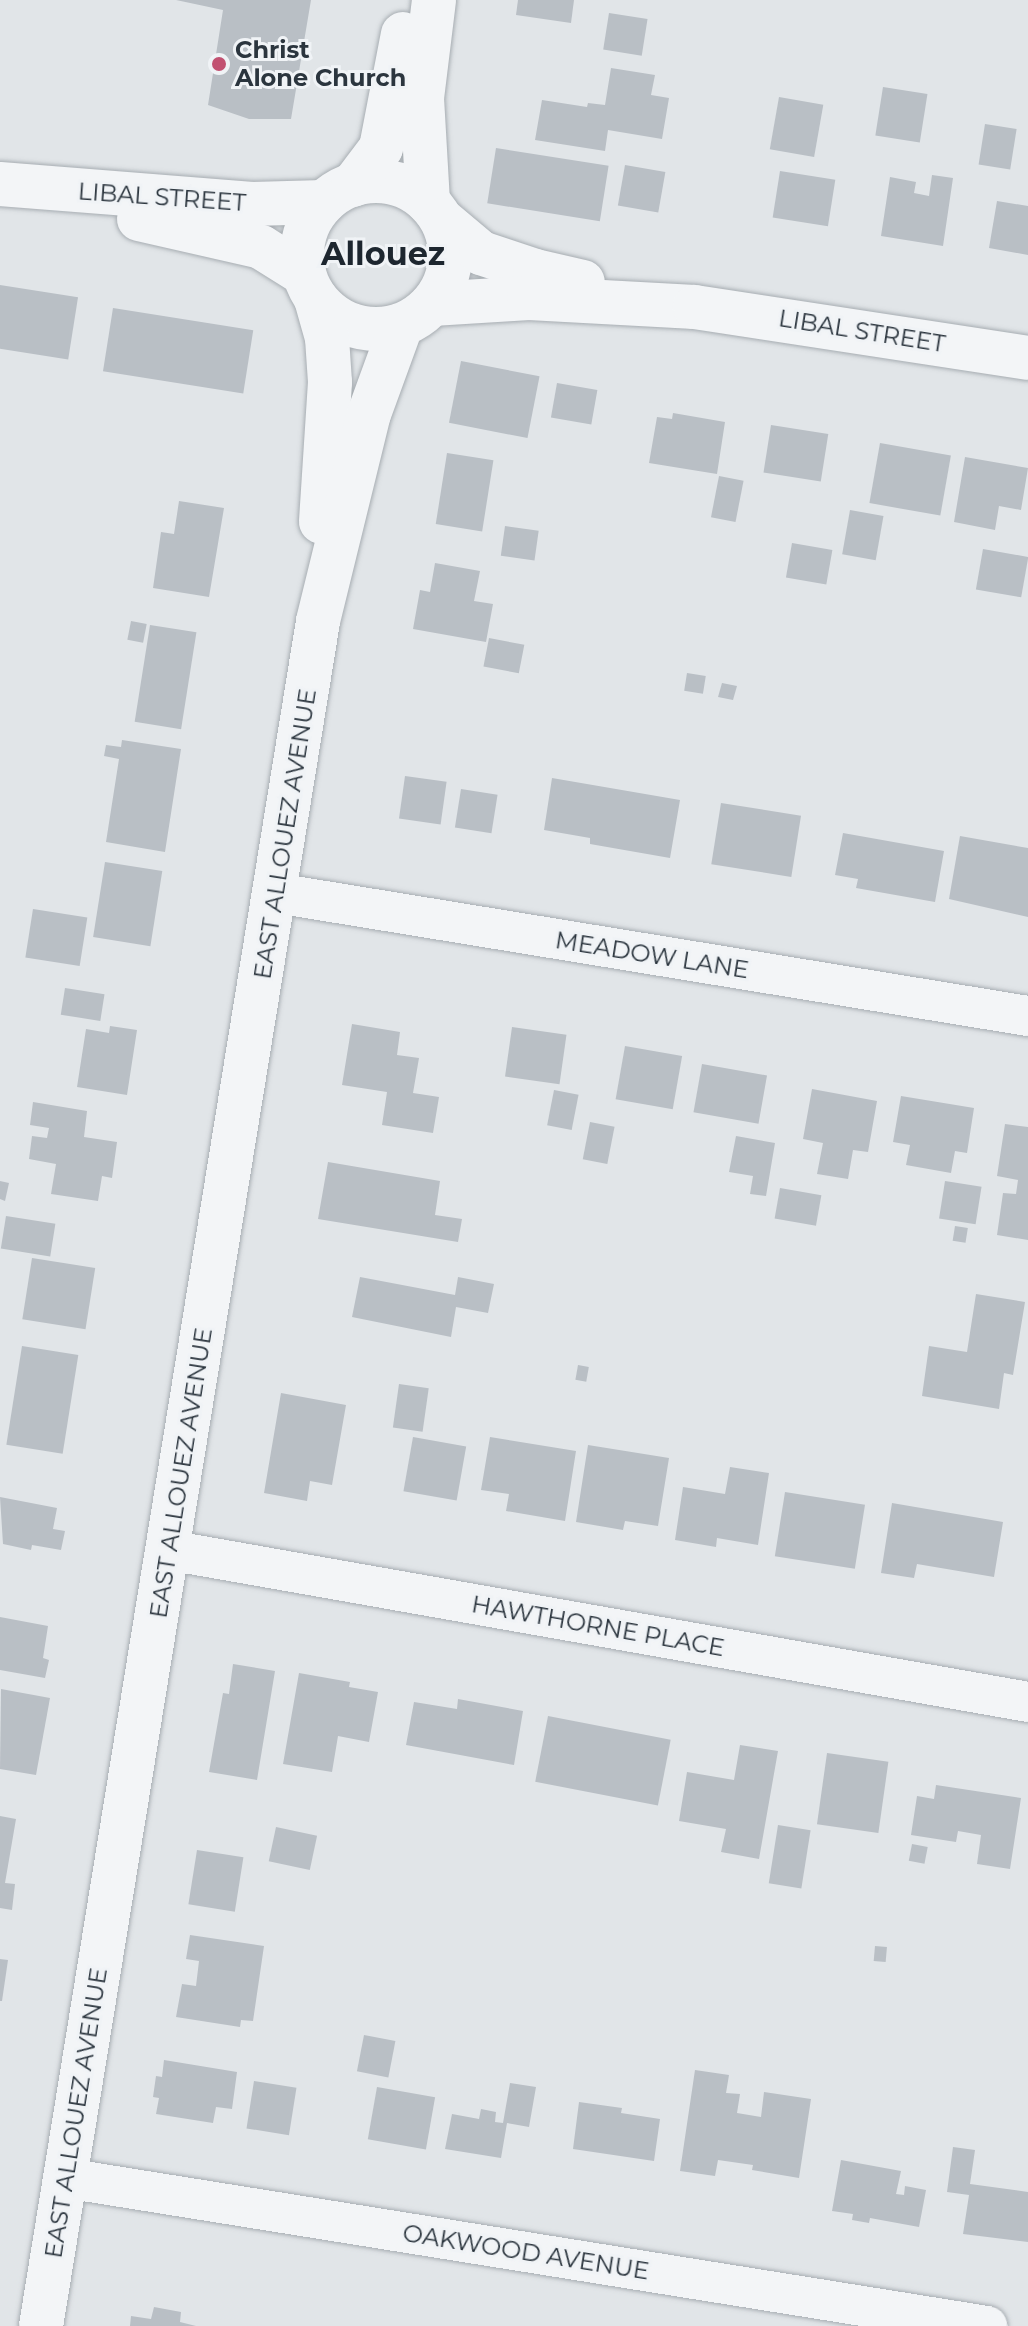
<!DOCTYPE html>
<html>
<head>
<meta charset="utf-8">
<style>
	body { margin:0 }
	#map { position:relative; width:1028px; height:2326px; overflow:hidden; background:#e1e5e8; font-family:Montserrat,sans-serif }
	div>[style] { position:absolute }
	[style*='--x'] { left:calc(var(--x)*1px); top:calc(var(--y)*1px); width:calc(var(--w)*1px); rotate:calc(var(--a)*1deg) }
	.building>* { inset:0; background:#b9bfc5; transform-origin:0 0 }
	.roads { filter:drop-shadow(0 0 2px #a7adb2) drop-shadow(0 0 2px #a7adb2) }
	.minor>* { height:40px; margin:-20px; padding:0 20px; transform-origin:20px; border-radius:20px; background:#f3f5f7 }
	.tertiary>* { height:44px; margin:-22px; padding:0 22px; transform-origin:22px; border-radius:22px; background:#f3f5f7 }
	.tertiary>.ring { margin:-22px; padding:0; box-sizing:content-box; background:none; border:44px solid #f3f5f7; border-radius:50% }
	.dots>* { width:22px; height:22px; translate:-50% -50%; box-sizing:border-box; border:4px solid #f0f3f6; border-radius:50% }
	span { translate:-50% -50%; white-space:nowrap; text-align:center; line-height:1.15; -webkit-text-stroke:6px #f0f3f6; paint-order:stroke }
	.poi-label { font-size:24px; color:#2b353e; font-weight:700 }
	.left { translate:0 -50%; text-align:left }
	.street-label { font-size:24px; color:#2b353e }
	.district-label { font-size:32px; color:#1d262f; font-weight:700 }
</style>
</head>
<body>
<div id="map">
	<div class="building">
		<div style="clip-path:polygon(176px 0,311px 0,291px 119px,249px 119px,208px 105px,223px 10px)"></div>
		<div style="clip-path:polygon(518px 0,574px 0,571px 23px,516px 15px)"></div>
		<div style="left:609px;top:13px;width:39px;height:37px;rotate:9deg"></div>
		<div style="clip-path:polygon(611px 68px,655px 75px,651px 95px,669px 98px,662px 139px,608px 130px,605px 151px,535px 140px,542px 100px,587px 107px,588px 103px,605px 105px)"></div>
		<div style="left:883px;top:87px;width:45px;height:49px;rotate:9deg"></div>
		<div style="left:779px;top:97px;width:45px;height:53px;rotate:10deg"></div>
		<div style="left:985px;top:124px;width:32px;height:41px;rotate:9deg"></div>
		<div style="left:496px;top:148px;width:114px;height:56px;rotate:9deg"></div>
		<div style="left:625px;top:165px;width:41px;height:41px;rotate:10deg"></div>
		<div style="left:780px;top:171px;width:56px;height:47px;rotate:9deg"></div>
		<div style="clip-path:polygon(932px 175px,953px 178px,943px 246px,881px 236px,890px 177px,916px 182px,914px 193px,929px 196px)"></div>
		<div style="clip-path:polygon(997px 201px,1028px 206px,1028px 255px,989px 248px)"></div>
		<div style="left:0;top:285px;width:79px;height:63px;rotate:9deg"></div>
		<div style="left:113px;top:308px;width:142px;height:64px;rotate:9deg"></div>
		<div style="left:461px;top:361px;width:80px;height:63px;rotate:11deg"></div>
		<div style="left:557px;top:383px;width:41px;height:35px;rotate:10deg"></div>
		<div style="clip-path:polygon(673px 413px,725px 422px,717px 474px,649px 463px,657px 417px,672px 419px)"></div>
		<div style="left:771px;top:425px;width:58px;height:48px;rotate:9deg"></div>
		<div style="left:880px;top:443px;width:72px;height:61px;rotate:10deg"></div>
		<div style="left:447px;top:453px;width:47px;height:72px;rotate:9deg"></div>
		<div style="clip-path:polygon(965px 457px,1028px 468px,1021px 510px,999px 506px,995px 530px,954px 522px)"></div>
		<div style="left:719px;top:476px;width:25px;height:42px;rotate:11deg"></div>
		<div style="clip-path:polygon(179px 501px,224px 508px,209px 597px,153px 588px,161px 532px,174px 534px)"></div>
		<div style="left:850px;top:510px;width:34px;height:45px;rotate:10deg"></div>
		<div style="left:505px;top:526px;width:34px;height:30px;rotate:8deg"></div>
		<div style="left:792px;top:543px;width:41px;height:35px;rotate:10deg"></div>
		<div style="left:983px;top:549px;width:46px;height:41px;rotate:10deg"></div>
		<div style="clip-path:polygon(435px 563px,480px 571px,474px 601px,493px 604px,486px 642px,413px 629px,420px 590px,430px 592px)"></div>
		<div style="left:131px;top:621px;width:16px;height:19px;rotate:11deg"></div>
		<div style="left:150px;top:625px;width:47px;height:98px;rotate:9deg"></div>
		<div style="left:489px;top:638px;width:36px;height:29px;rotate:11deg"></div>
		<div style="left:687px;top:673px;width:19px;height:18px;rotate:9deg"></div>
		<div style="clip-path:polygon(722px 683px,737px 686px,733px 700px,718px 697px)"></div>
		<div style="clip-path:polygon(122px 740px,181px 749px,165px 852px,106px 842px,119px 759px,104px 756px,106px 745px,121px 747px)"></div>
		<div style="left:405px;top:776px;width:42px;height:43px;rotate:8deg"></div>
		<div style="clip-path:polygon(552px 778px,680px 800px,670px 858px,590px 844px,590px 838px,544px 830px)"></div>
		<div style="left:461px;top:789px;width:37px;height:39px;rotate:9deg"></div>
		<div style="left:721px;top:803px;width:81px;height:62px;rotate:9deg"></div>
		<div style="clip-path:polygon(843px 833px,944px 851px,935px 902px,856px 888px,858px 879px,835px 875px)"></div>
		<div style="clip-path:polygon(960px 836px,1028px 848px,1028px 917px,949px 899px)"></div>
		<div style="left:105px;top:862px;width:58px;height:76px;rotate:9deg"></div>
		<div style="left:33px;top:909px;width:55px;height:49px;rotate:9deg"></div>
		<div style="left:65px;top:988px;width:40px;height:27px;rotate:9deg"></div>
		<div style="clip-path:polygon(352px 1024px,400px 1032px,397px 1055px,419px 1058px,413px 1093px,439px 1097px,433px 1133px,382px 1125px,387px 1092px,342px 1085px)"></div>
		<div style="clip-path:polygon(110px 1026px,137px 1030px,127px 1095px,77px 1087px,86px 1029px,109px 1033px)"></div>
		<div style="left:512px;top:1027px;width:55px;height:50px;rotate:8deg"></div>
		<div style="left:625px;top:1046px;width:58px;height:54px;rotate:10deg"></div>
		<div style="left:702px;top:1064px;width:66px;height:49px;rotate:10deg"></div>
		<div style="clip-path:polygon(812px 1089px,877px 1101px,868px 1152px,853px 1150px,848px 1179px,817px 1174px,823px 1143px,803px 1139px)"></div>
		<div style="left:554px;top:1090px;width:25px;height:36px;rotate:11deg"></div>
		<div style="clip-path:polygon(901px 1096px,974px 1108px,967px 1153px,955px 1151px,951px 1173px,906px 1165px,910px 1145px,893px 1142px)"></div>
		<div style="clip-path:polygon(33px 1102px,87px 1111px,84px 1137px,117px 1142px,112px 1178px,102px 1176px,98px 1201px,51px 1194px,56px 1164px,29px 1159px,32px 1136px,47px 1138px,49px 1128px,30px 1125px)"></div>
		<div style="left:590px;top:1122px;width:25px;height:38px;rotate:11deg"></div>
		<div style="clip-path:polygon(1005px 1124px,1028px 1127px,1028px 1240px,997px 1235px,1003px 1193px,1016px 1194px,1018px 1180px,997px 1176px)"></div>
		<div style="clip-path:polygon(736px 1136px,775px 1143px,766px 1196px,750px 1194px,753px 1176px,729px 1172px)"></div>
		<div style="clip-path:polygon(328px 1162px,440px 1181px,435px 1215px,462px 1219px,458px 1242px,318px 1219px)"></div>
		<div style="clip-path:polygon(0 1181px,9px 1183px,5px 1201px,0 1199px)"></div>
		<div style="left:945px;top:1181px;width:37px;height:38px;rotate:9deg"></div>
		<div style="left:780px;top:1188px;width:42px;height:31px;rotate:10deg"></div>
		<div style="left:6px;top:1216px;width:50px;height:33px;rotate:9deg"></div>
		<div style="left:955px;top:1226px;width:13px;height:15px;rotate:9deg"></div>
		<div style="left:32px;top:1258px;width:64px;height:62px;rotate:9deg"></div>
		<div style="clip-path:polygon(360px 1277px,455px 1295px,458px 1277px,494px 1284px,488px 1313px,456px 1307px,451px 1337px,352px 1317px)"></div>
		<div style="clip-path:polygon(976px 1294px,1025px 1302px,1013px 1375px,1004px 1373px,999px 1409px,922px 1396px,929px 1346px,967px 1352px)"></div>
		<div style="left:22px;top:1346px;width:57px;height:100px;rotate:9deg"></div>
		<div style="left:578px;top:1365px;width:11px;height:15px;rotate:10deg"></div>
		<div style="left:399px;top:1384px;width:30px;height:44px;rotate:8deg"></div>
		<div style="clip-path:polygon(281px 1393px,346px 1405px,332px 1485px,310px 1481px,307px 1501px,264px 1493px)"></div>
		<div style="left:413px;top:1437px;width:54px;height:55px;rotate:10deg"></div>
		<div style="clip-path:polygon(490px 1437px,576px 1451px,565px 1521px,506px 1511px,509px 1494px,481px 1490px)"></div>
		<div style="clip-path:polygon(588px 1445px,669px 1458px,658px 1526px,625px 1521px,623px 1530px,576px 1522px)"></div>
		<div style="clip-path:polygon(730px 1467px,769px 1473px,758px 1545px,717px 1538px,716px 1547px,675px 1540px,683px 1487px,725px 1494px)"></div>
		<div style="left:785px;top:1492px;width:81px;height:65px;rotate:9deg"></div>
		<div style="clip-path:polygon(0 1497px,57px 1508px,53px 1529px,65px 1531px,61px 1550px,32px 1545px,31px 1550px,3px 1544px)"></div>
		<div style="clip-path:polygon(892px 1503px,1003px 1522px,994px 1577px,917px 1564px,914px 1578px,881px 1573px)"></div>
		<div style="clip-path:polygon(0 1617px,48px 1626px,43px 1658px,49px 1660px,45px 1678px,0 1670px)"></div>
		<div style="clip-path:polygon(233px 1664px,275px 1671px,257px 1780px,209px 1772px,223px 1693px,229px 1694px)"></div>
		<div style="clip-path:polygon(299px 1673px,350px 1682px,349px 1687px,378px 1692px,369px 1742px,338px 1736px,332px 1772px,283px 1764px)"></div>
		<div style="clip-path:polygon(1px 1689px,50px 1698px,36px 1775px,0 1769px)"></div>
		<div style="clip-path:polygon(458px 1699px,523px 1711px,514px 1765px,406px 1745px,414px 1702px,457px 1709px)"></div>
		<div style="left:548px;top:1716px;width:125px;height:67px;rotate:11deg"></div>
		<div style="clip-path:polygon(740px 1745px,778px 1751px,759px 1859px,721px 1852px,726px 1829px,679px 1821px,687px 1772px,734px 1780px)"></div>
		<div style="left:827px;top:1753px;width:62px;height:72px;rotate:8deg"></div>
		<div style="clip-path:polygon(936px 1785px,1021px 1798px,1010px 1869px,977px 1864px,981px 1835px,958px 1831px,956px 1842px,911px 1835px,917px 1796px,934px 1799px)"></div>
		<div style="clip-path:polygon(0 1816px,16px 1819px,5px 1883px,15px 1884px,12px 1910px,0 1908px)"></div>
		<div style="left:778px;top:1825px;width:33px;height:59px;rotate:9deg"></div>
		<div style="left:276px;top:1827px;width:42px;height:35px;rotate:12deg"></div>
		<div style="left:912px;top:1844px;width:16px;height:17px;rotate:11deg"></div>
		<div style="left:197px;top:1850px;width:47px;height:55px;rotate:9deg"></div>
		<div style="clip-path:polygon(190px 1935px,264px 1946px,253px 2021px,241px 2020px,240px 2027px,176px 2017px,182px 1984px,196px 1986px,199px 1961px,186px 1959px)"></div>
		<div style="left:875px;top:1946px;width:12px;height:15px;rotate:5deg"></div>
		<div style="clip-path:polygon(0 1959px,8px 1960px,2px 2001px,0 2001px)"></div>
		<div style="left:364px;top:2035px;width:32px;height:37px;rotate:11deg"></div>
		<div style="clip-path:polygon(164px 2060px,237px 2072px,232px 2109px,216px 2107px,213px 2123px,156px 2114px,159px 2098px,153px 2097px,156px 2076px,162px 2077px)"></div>
		<div style="clip-path:polygon(695px 2070px,729px 2075px,726px 2093px,740px 2094px,737px 2113px,761px 2117px,764px 2092px,811px 2099px,799px 2178px,752px 2170px,753px 2165px,718px 2160px,715px 2176px,680px 2171px)"></div>
		<div style="left:254px;top:2081px;width:43px;height:48px;rotate:9deg"></div>
		<div style="clip-path:polygon(510px 2083px,536px 2087px,529px 2127px,507px 2123px,501px 2158px,445px 2149px,452px 2114px,479px 2119px,481px 2109px,496px 2112px,495px 2122px,503px 2123px)"></div>
		<div style="left:377px;top:2087px;width:59px;height:53px;rotate:10deg"></div>
		<div style="clip-path:polygon(579px 2102px,622px 2108px,621px 2113px,660px 2119px,654px 2161px,573px 2149px)"></div>
		<div style="clip-path:polygon(953px 2147px,975px 2150px,970px 2184px,1028px 2192px,1028px 2242px,963px 2234px,969px 2195px,947px 2192px)"></div>
		<div style="clip-path:polygon(841px 2160px,901px 2171px,896px 2194px,904px 2195px,905px 2186px,926px 2190px,919px 2227px,870px 2218px,869px 2223px,852px 2220px,853px 2214px,832px 2211px)"></div>
		<div style="clip-path:polygon(154px 2307px,181px 2312px,180px 2322px,196px 2326px,130px 2326px,131px 2316px,151px 2319px)"></div>
	</div>
	<div class="roads">
		<div class="minor">
			<div style="--x:276;--y:893;--w:762;--a:9.29"></div>
			<div style="--x:168;--y:1550;--w:873;--a:10.02"></div>
			<div style="--x:65;--y:2178;--w:934;--a:9.12"></div>
		</div>
		<div class="tertiary">
			<div class="ring" style="left:302px;top:181px;width:104px;height:104px"></div>
			<div style="--x:0;--y:184;--w:253;--a:4.5"></div>
			<div style="--x:252;--y:204;--w:72;--a:-1.6"></div>
			<div style="--x:353;--y:185;--w:46;--a:-52.9"></div>
			<div style="--x:381;--y:148;--w:116;--a:-79.1"></div>
			<div style="--x:428;--y:202;--w:104;--a:-93.3"></div>
			<div style="--x:422;--y:98;--w:99;--a:-83"></div>
			<div style="--x:139;--y:219;--w:125;--a:12.9"></div>
			<div style="--x:261;--y:247;--w:51;--a:32.1"></div>
			<div style="--x:442;--y:220;--w:51;--a:40.2"></div>
			<div style="--x:481;--y:253;--w:57;--a:18.4"></div>
			<div style="--x:535;--y:271;--w:49;--a:12.9"></div>
			<div style="--x:316;--y:299;--w:41;--a:74.2"></div>
			<div style="--x:327;--y:338;--w:44;--a:86.1"></div>
			<div style="--x:330;--y:382;--w:140;--a:93.7"></div>
			<div style="--x:432;--y:304;--w:97;--a:-3.5"></div>
			<div style="--x:529;--y:298;--w:166;--a:3.1"></div>
			<div style="--x:695;--y:307;--w:337;--a:8.7"></div>
			<div style="--x:41;--y:2326;--w:1727;--a:-80.77"></div>
			<div style="--x:318;--y:621;--w:213;--a:-76.2"></div>
			<div style="--x:369;--y:414;--w:94;--a:-70"></div>
		</div>
	</div>
	<div class="dots">
		<div style="left:219px;top:64px;background:#c25171"></div>
	</div>
	<div class="poi-label">
		<span class="left" style="left:235px;top:64px">Christ<br>Alone Church</span>
	</div>
	<div class="street-label">
		<span style="left:162px;top:197px;rotate:4deg">LIBAL STREET</span>
		<span style="left:862px;top:331px;rotate:9deg">LIBAL STREET</span>
		<span style="left:285px;top:834px;rotate:-81deg">EAST ALLOUEZ AVENUE</span>
		<span style="left:652px;top:955px;rotate:9deg">MEADOW LANE</span>
		<span style="left:181px;top:1473px;rotate:-81deg">EAST ALLOUEZ AVENUE</span>
		<span style="left:598px;top:1626px;rotate:10deg">HAWTHORNE PLACE</span>
		<span style="left:76px;top:2113px;rotate:-81deg">EAST ALLOUEZ AVENUE</span>
		<span style="left:526px;top:2252px;rotate:9deg">OAKWOOD AVENUE</span>
	</div>
	<div class="district-label">
		<span style="left:383px;top:254px">Allouez</span>
	</div>
</div>
</body>
</html>
